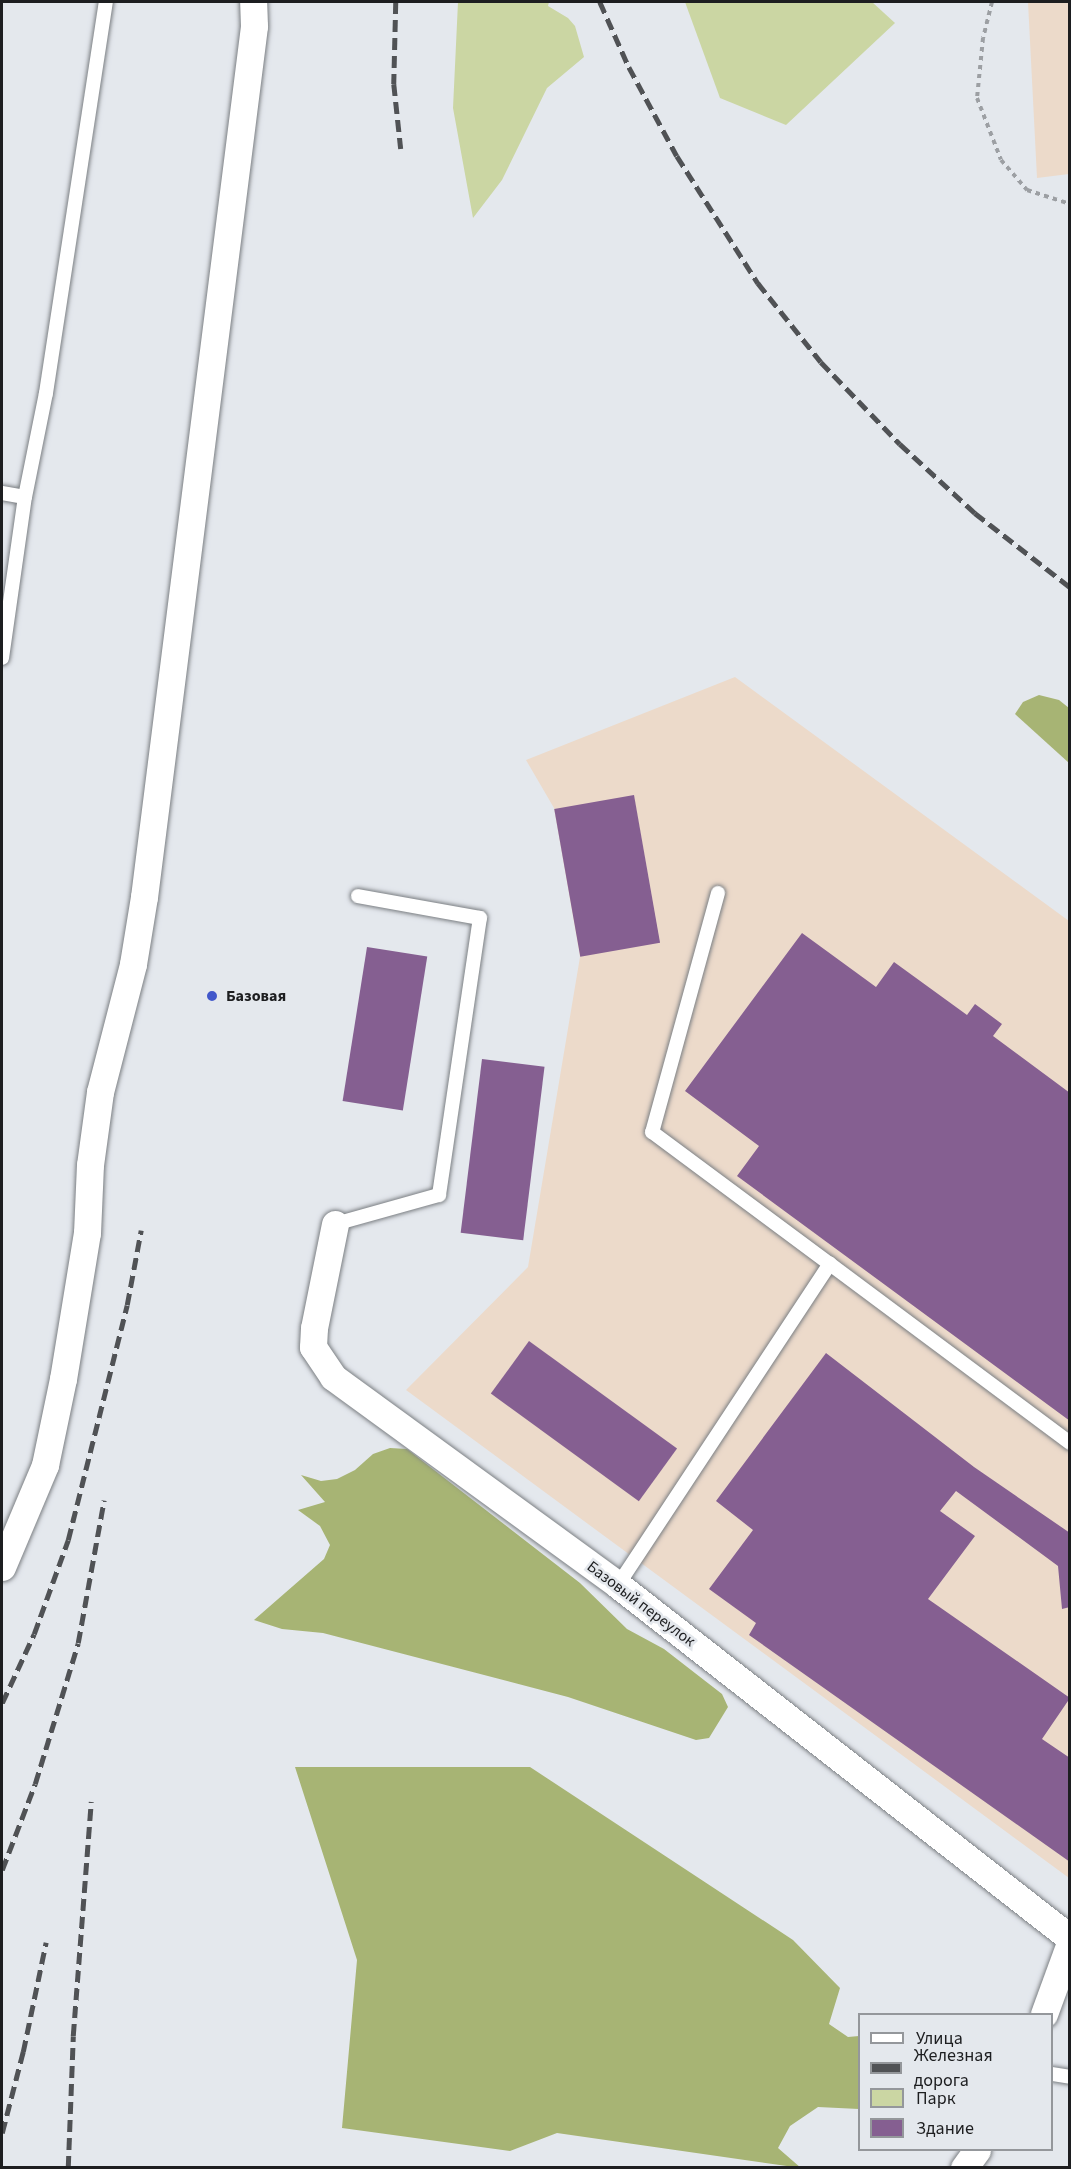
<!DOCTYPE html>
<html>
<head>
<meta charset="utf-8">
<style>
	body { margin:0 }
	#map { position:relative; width:1071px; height:2169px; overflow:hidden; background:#e4e8ed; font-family:"Source Sans 3",sans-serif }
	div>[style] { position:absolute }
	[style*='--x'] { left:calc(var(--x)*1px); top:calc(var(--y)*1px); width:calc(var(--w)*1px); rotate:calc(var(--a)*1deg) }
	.industrial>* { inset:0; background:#ecdaca }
	.green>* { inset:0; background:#cbd6a3 }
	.forest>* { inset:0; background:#a7b474 }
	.building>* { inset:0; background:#855f91; transform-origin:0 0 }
	.path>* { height:4px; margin-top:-2px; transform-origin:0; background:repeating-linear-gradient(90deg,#9c9fa3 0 4.5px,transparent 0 9px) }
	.roads { filter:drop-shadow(0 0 2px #7b7f83) drop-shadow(0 0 2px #7b7f83) }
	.service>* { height:14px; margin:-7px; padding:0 7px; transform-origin:7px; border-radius:7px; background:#fff }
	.minor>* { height:27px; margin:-13.5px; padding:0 13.5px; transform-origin:13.5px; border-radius:13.5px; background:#fff }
	.rail>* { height:4.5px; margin-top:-2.25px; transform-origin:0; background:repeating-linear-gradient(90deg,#505255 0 12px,transparent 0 18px) }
	.dots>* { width:16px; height:16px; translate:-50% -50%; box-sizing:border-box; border:3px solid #e4e8ed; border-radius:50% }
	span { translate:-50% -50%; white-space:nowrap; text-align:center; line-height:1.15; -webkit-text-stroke:5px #e4e8ed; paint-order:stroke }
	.poi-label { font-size:16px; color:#1d1e20; font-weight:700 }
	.left { translate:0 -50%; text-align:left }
	.street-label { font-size:16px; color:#1d1e20 }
	.frame { position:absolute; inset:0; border:3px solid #1d1e20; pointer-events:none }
	.legend { position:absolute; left:858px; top:2013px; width:195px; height:138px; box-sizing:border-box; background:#e4e8ed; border:2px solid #94979b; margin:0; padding:8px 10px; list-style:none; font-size:18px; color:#1d1e20 }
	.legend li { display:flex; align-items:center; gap:12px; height:30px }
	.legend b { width:30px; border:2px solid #94979b }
</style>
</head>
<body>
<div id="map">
	<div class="industrial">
		<div style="clip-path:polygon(1028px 2px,1069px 2px,1069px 174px,1037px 178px)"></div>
		<div style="clip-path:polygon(735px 677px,1069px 921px,1069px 1878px,406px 1390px,528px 1267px,580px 957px,554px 808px,526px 760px)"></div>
	</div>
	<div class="green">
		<div style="clip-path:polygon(458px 2px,549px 2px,548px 6px,568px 18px,575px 26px,584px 57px,547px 88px,502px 180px,473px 218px,453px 108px)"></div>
		<div style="clip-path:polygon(685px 2px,872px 2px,895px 23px,786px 125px,720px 98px)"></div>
	</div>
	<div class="forest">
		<div style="clip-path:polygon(1039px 695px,1059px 700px,1069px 708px,1069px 763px,1015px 714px,1023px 702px)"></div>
		<div style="clip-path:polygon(390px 1448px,407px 1449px,580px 1583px,627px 1629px,664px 1649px,722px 1694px,728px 1707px,709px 1738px,696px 1740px,568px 1697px,323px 1633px,282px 1629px,254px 1620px,324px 1559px,330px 1545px,320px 1526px,298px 1510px,325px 1502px,301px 1475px,321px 1481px,337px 1479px,355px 1470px,373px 1454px)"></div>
		<div style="clip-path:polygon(295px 1767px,530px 1767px,793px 1940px,840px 1988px,829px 2024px,848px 2037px,859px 2036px,859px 2109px,818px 2107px,790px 2126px,778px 2148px,801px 2168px,557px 2133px,510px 2151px,342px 2128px,357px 1960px)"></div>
	</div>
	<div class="building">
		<div style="left:634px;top:795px;width:150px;height:81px;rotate:80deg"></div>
		<div style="clip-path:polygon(802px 933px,876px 987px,894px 962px,967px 1015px,975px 1004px,1002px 1024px,993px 1036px,1070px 1093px,1070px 1421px,737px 1176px,759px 1146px,685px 1091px)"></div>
		<div style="left:367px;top:947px;width:61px;height:156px;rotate:9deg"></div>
		<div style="left:482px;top:1059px;width:63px;height:175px;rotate:7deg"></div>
		<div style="left:529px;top:1341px;width:183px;height:65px;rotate:36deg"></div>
		<div style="clip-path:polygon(826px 1353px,974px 1467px,1070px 1533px,1070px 1607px,1062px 1609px,1058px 1566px,956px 1491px,940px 1511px,975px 1536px,928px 1599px,1070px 1698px,1042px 1739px,1070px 1758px,1070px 1862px,749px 1635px,756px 1623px,709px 1589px,753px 1530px,716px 1501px)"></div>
	</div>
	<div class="path">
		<div style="--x:992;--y:2;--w:37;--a:104"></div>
		<div style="--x:983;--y:38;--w:60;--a:95.7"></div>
		<div style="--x:977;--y:98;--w:66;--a:68.8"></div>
		<div style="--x:1001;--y:160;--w:40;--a:49"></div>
		<div style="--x:1027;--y:190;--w:45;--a:18"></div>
	</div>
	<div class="roads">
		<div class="service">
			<div style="--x:2;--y:493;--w:23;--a:10"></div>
			<div style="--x:2;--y:658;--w:163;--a:-81.9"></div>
			<div style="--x:25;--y:497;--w:106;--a:-78.6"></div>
			<div style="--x:46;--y:393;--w:396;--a:-81.3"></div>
			<div style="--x:718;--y:893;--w:248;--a:105.4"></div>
			<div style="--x:652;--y:1132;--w:222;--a:36.6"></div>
			<div style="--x:335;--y:1224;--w:108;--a:-15.6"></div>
			<div style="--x:439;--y:1195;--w:280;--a:-81.6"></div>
			<div style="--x:480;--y:918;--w:124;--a:-169.8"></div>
			<div style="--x:618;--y:1585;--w:385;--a:-56.6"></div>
			<div style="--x:830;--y:1264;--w:299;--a:36.7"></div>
			<div style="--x:1052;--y:2074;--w:18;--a:9"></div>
		</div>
		<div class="minor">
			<div style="--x:335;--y:1224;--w:106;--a:101.4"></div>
			<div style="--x:314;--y:1328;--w:19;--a:93"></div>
			<div style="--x:313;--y:1347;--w:36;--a:56"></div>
			<div style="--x:333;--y:1377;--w:353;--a:36.1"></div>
			<div style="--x:618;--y:1585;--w:574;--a:37.99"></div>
			<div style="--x:2;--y:1567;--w:111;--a:-67.1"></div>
			<div style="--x:45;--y:1465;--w:88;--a:-78.2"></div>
			<div style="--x:63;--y:1379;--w:148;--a:-80.7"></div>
			<div style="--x:87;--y:1233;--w:68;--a:-87.5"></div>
			<div style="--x:90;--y:1165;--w:74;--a:-82.2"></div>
			<div style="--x:100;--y:1092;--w:132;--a:-75.5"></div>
			<div style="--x:133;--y:964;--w:68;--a:-80.7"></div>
			<div style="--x:144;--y:897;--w:878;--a:-82.8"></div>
			<div style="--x:254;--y:26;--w:24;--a:-92"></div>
			<div style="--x:1044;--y:2014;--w:76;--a:-69.9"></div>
			<div style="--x:964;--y:2168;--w:22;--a:-54"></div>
		</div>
	</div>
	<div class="rail">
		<div style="--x:396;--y:2;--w:82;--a:91.4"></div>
		<div style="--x:394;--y:84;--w:65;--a:83.9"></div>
		<div style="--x:600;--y:2;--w:71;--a:66"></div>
		<div style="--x:629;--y:67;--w:101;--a:61.7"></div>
		<div style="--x:677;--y:156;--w:151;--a:57.5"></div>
		<div style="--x:758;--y:283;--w:101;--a:51.4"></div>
		<div style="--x:821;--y:362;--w:114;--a:46.1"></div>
		<div style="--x:900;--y:444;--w:102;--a:42.6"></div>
		<div style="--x:975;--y:513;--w:120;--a:37.9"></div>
		<div style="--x:2;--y:1703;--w:76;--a:-65.1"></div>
		<div style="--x:34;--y:1634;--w:100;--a:-70.1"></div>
		<div style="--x:68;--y:1540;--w:242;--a:-75.9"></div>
		<div style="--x:127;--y:1305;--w:76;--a:-79.4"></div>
		<div style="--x:2;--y:1870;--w:92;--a:-69"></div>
		<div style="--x:35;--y:1784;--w:147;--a:-73"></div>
		<div style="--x:78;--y:1643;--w:145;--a:-79.7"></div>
		<div style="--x:2;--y:2133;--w:84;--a:-75.5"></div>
		<div style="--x:23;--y:2052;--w:112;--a:-78.2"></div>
		<div style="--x:68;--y:2168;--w:132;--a:-87.8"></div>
		<div style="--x:73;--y:2036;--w:235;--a:-85.6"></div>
	</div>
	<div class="dots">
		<div style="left:212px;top:996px;background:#4157ca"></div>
	</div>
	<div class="poi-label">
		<span class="left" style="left:226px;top:996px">Базовая</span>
	</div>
	<div class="street-label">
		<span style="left:641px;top:1604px;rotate:37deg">Базовый переулок</span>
	</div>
	<div class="frame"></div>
	<ul class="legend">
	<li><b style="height:8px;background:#fff"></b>Улица</li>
	<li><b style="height:8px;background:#505255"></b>Железная дорога</li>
	<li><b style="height:16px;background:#cbd6a3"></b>Парк</li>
	<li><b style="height:16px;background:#855f91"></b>Здание</li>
	</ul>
</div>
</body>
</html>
